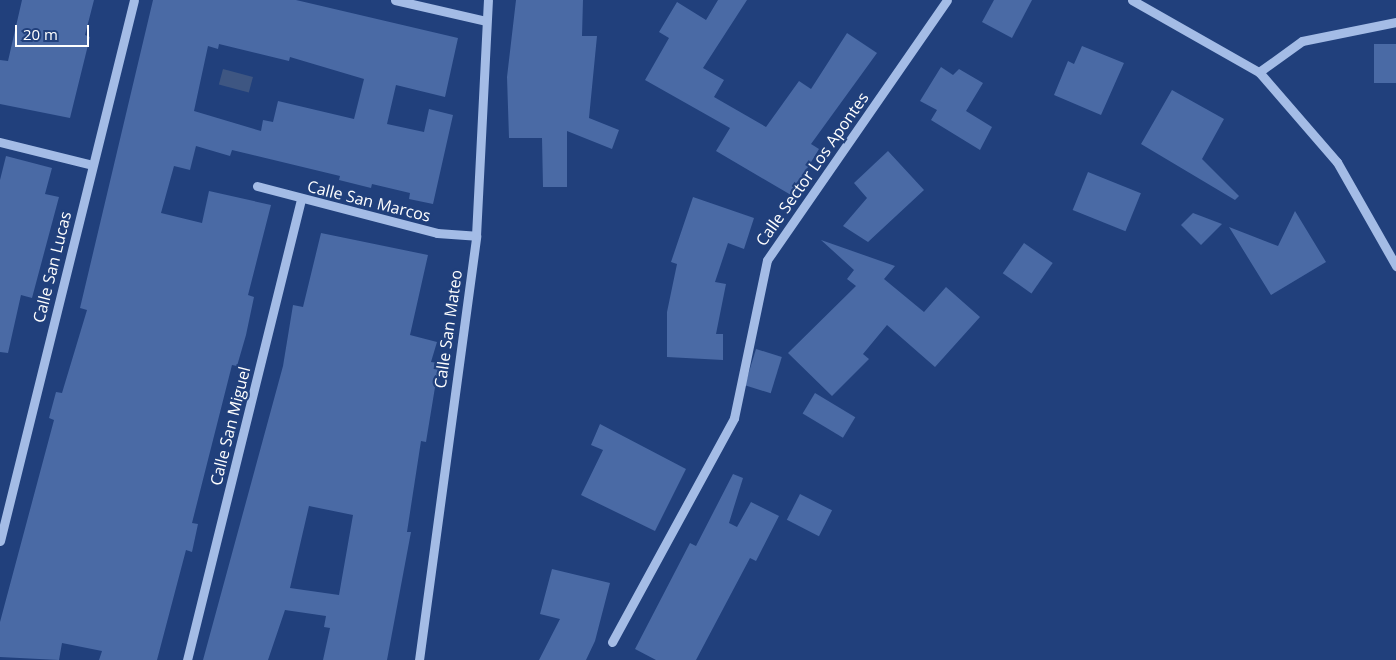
<!DOCTYPE html>
<html>
<head>
<meta charset="utf-8">
<style>
	body { margin:0 }
	#map { position:relative; width:1396px; height:660px; overflow:hidden; background:#21407c; font-family:"Open Sans",sans-serif }
	div>[style] { position:absolute }
	[style*='--x'] { left:calc(var(--x)*1px); top:calc(var(--y)*1px); width:calc(var(--w)*1px); rotate:calc(var(--a)*1deg) }
	.water>* { inset:0; background:#3e5682; transform-origin:0 0 }
	.building>* { inset:0; background:#4a6aa5; transform-origin:0 0 }
	.minor>* { height:9px; margin:-4.5px; padding:0 4.5px; transform-origin:4.5px; border-radius:4.5px; background:#a4bce6 }
	span { translate:-50% -50%; white-space:nowrap; text-align:center; line-height:1.15; -webkit-text-stroke:4.5px #21407c; paint-order:stroke }
	.street-label { font-size:16px; color:#fff }
	.scale { position:absolute; left:15px; top:25px; width:74px; height:22px; box-sizing:border-box; border:2px solid #fff; border-top:0; padding-left:6px; font-size:15px; line-height:18px; white-space:nowrap; color:#fff; -webkit-text-stroke:4px #21407c; paint-order:stroke }
</style>
</head>
<body>
<div id="map">
	<div class="water">
		<div style="left:223px;top:69px;width:31px;height:16px;rotate:15deg"></div>
	</div>
	<div class="building">
		<div style="clip-path:polygon(22px 0,94px 0,85px 35px,90px 37px,70px 118px,0 104px,0 60px,8px 61px)"></div>
		<div style="clip-path:polygon(evenodd,153px 0,296px 0,458px 38px,445px 97px,396px 85px,387px 124px,424px 132px,429px 109px,453px 115px,433px 204px,409px 199px,410px 193px,372px 184px,371px 188px,339px 180px,340px 176px,232px 150px,230px 156px,196px 146px,190px 170px,174px 166px,161px 213px,202px 223px,209px 191px,271px 205px,248px 295px,254px 297px,246px 335px,237px 366px,232px 365px,192px 523px,198px 524px,192px 552px,186px 550px,157px 660px,99px 660px,102px 651px,62px 643px,59px 660px,0 657px,0 622px,54px 420px,49px 418px,56px 392px,62px 393px,87px 310px,80px 308px,153px 0,219px 44px,289px 61px,290px 57px,364px 79px,354px 119px,278px 101px,273px 122px,263px 120px,261px 131px,194px 111px,208px 46px,218px 49px,219px 44px)"></div>
		<div style="clip-path:polygon(516px 0,583px 0,582px 36px,597px 36px,589px 118px,619px 130px,612px 149px,567px 131px,567px 187px,543px 187px,542px 138px,509px 138px,507px 77px)"></div>
		<div style="clip-path:polygon(718px 0,747px 0,703px 68px,724px 80px,714px 97px,766px 127px,799px 81px,811px 89px,847px 33px,877px 53px,811px 144px,819px 149px,791px 195px,716px 151px,730px 128px,645px 80px,669px 38px,659px 32px,677px 2px,706px 20px)"></div>
		<div style="clip-path:polygon(994px 0,1032px 0,1012px 38px,982px 22px)"></div>
		<div style="left:1396px;top:44px;width:39px;height:22px;rotate:90deg"></div>
		<div style="clip-path:polygon(1082px 46px,1124px 63px,1101px 115px,1054px 95px,1068px 61px,1074px 64px)"></div>
		<div style="clip-path:polygon(941px 67px,953px 75px,959px 69px,983px 83px,966px 111px,992px 127px,980px 150px,931px 120px,937px 110px,920px 101px)"></div>
		<div style="clip-path:polygon(1172px 90px,1224px 119px,1202px 159px,1239px 196px,1235px 200px,1141px 144px)"></div>
		<div style="clip-path:polygon(888px 151px,924px 190px,868px 242px,843px 226px,867px 198px,854px 183px)"></div>
		<div style="clip-path:polygon(6px 156px,52px 168px,45px 194px,59px 197px,32px 298px,21px 295px,8px 353px,0 352px,0 180px)"></div>
		<div style="left:1088px;top:172px;width:57px;height:41px;rotate:22deg"></div>
		<div style="clip-path:polygon(693px 197px,754px 218px,744px 249px,728px 243px,715px 282px,726px 284px,716px 334px,723px 334px,723px 360px,667px 357px,667px 312px,677px 264px,671px 262px)"></div>
		<div style="clip-path:polygon(1295px 211px,1326px 262px,1271px 295px,1229px 227px,1278px 246px)"></div>
		<div style="clip-path:polygon(1193px 213px,1222px 224px,1201px 245px,1181px 225px)"></div>
		<div style="clip-path:polygon(evenodd,321px 233px,428px 255px,410px 335px,437px 342px,431px 362px,439px 363px,426px 442px,421px 441px,407px 532px,411px 532px,387px 660px,323px 660px,330px 628px,324px 627px,326px 616px,285px 610px,268px 660px,203px 660px,283px 366px,293px 305px,303px 307px,321px 233px,309px 506px,353px 515px,339px 595px,290px 588px,309px 506px)"></div>
		<div style="clip-path:polygon(821px 240px,895px 266px,884px 279px,924px 312px,946px 287px,980px 317px,935px 367px,887px 325px,863px 354px,869px 359px,832px 396px,788px 353px,856px 286px,847px 279px,854px 270px)"></div>
		<div style="left:1024px;top:243px;width:35px;height:37px;rotate:35deg"></div>
		<div style="left:756px;top:349px;width:27px;height:38px;rotate:17deg"></div>
		<div style="left:815px;top:393px;width:47px;height:24px;rotate:31deg"></div>
		<div style="clip-path:polygon(600px 424px,686px 469px,655px 531px,581px 495px,603px 450px,591px 445px)"></div>
		<div style="clip-path:polygon(733px 474px,743px 478px,729px 523px,737px 527px,751px 502px,779px 516px,756px 561px,750px 558px,696px 660px,656px 660px,635px 649px,690px 543px,696px 546px)"></div>
		<div style="left:800px;top:494px;width:36px;height:29px;rotate:27deg"></div>
		<div style="clip-path:polygon(552px 569px,610px 583px,595px 641px,586px 660px,539px 660px,560px 619px,540px 614px)"></div>
	</div>
	<div class="minor">
		<div style="--x:395;--y:0;--w:93;--a:13"></div>
		<div style="--x:1132;--y:0;--w:146;--a:29.6"></div>
		<div style="--x:1259;--y:72;--w:119;--a:49.1"></div>
		<div style="--x:1337;--y:162;--w:120;--a:60.4"></div>
		<div style="--x:1259;--y:72;--w:53;--a:-35.8"></div>
		<div style="--x:1302;--y:41;--w:96;--a:-11.4"></div>
		<div style="--x:0;--y:142;--w:95;--a:14"></div>
		<div style="--x:257;--y:186;--w:186;--a:14.6"></div>
		<div style="--x:437;--y:233;--w:39;--a:4"></div>
		<div style="--x:0;--y:541;--w:557;--a:-76.09"></div>
		<div style="--x:612;--y:642;--w:255;--a:-61.4"></div>
		<div style="--x:734;--y:418;--w:161;--a:-78.2"></div>
		<div style="--x:767;--y:260;--w:316;--a:-55.3"></div>
		<div style="--x:187;--y:660;--w:474;--a:-76.1"></div>
		<div style="--x:419;--y:660;--w:428;--a:-82.3"></div>
		<div style="--x:476;--y:236;--w:236;--a:-87.1"></div>
	</div>
	<div class="street-label">
		<span style="left:812px;top:169px;rotate:-55deg">Calle Sector Los Apontes</span>
		<span style="left:369px;top:201px;rotate:14deg">Calle San Marcos</span>
		<span style="left:52px;top:267px;rotate:-76deg">Calle San Lucas</span>
		<span style="left:448px;top:329px;rotate:-82deg">Calle San Mateo</span>
		<span style="left:230px;top:426px;rotate:-76deg">Calle San Miguel</span>
	</div>
	<div class="scale">20 m</div>
</div>
</body>
</html>
